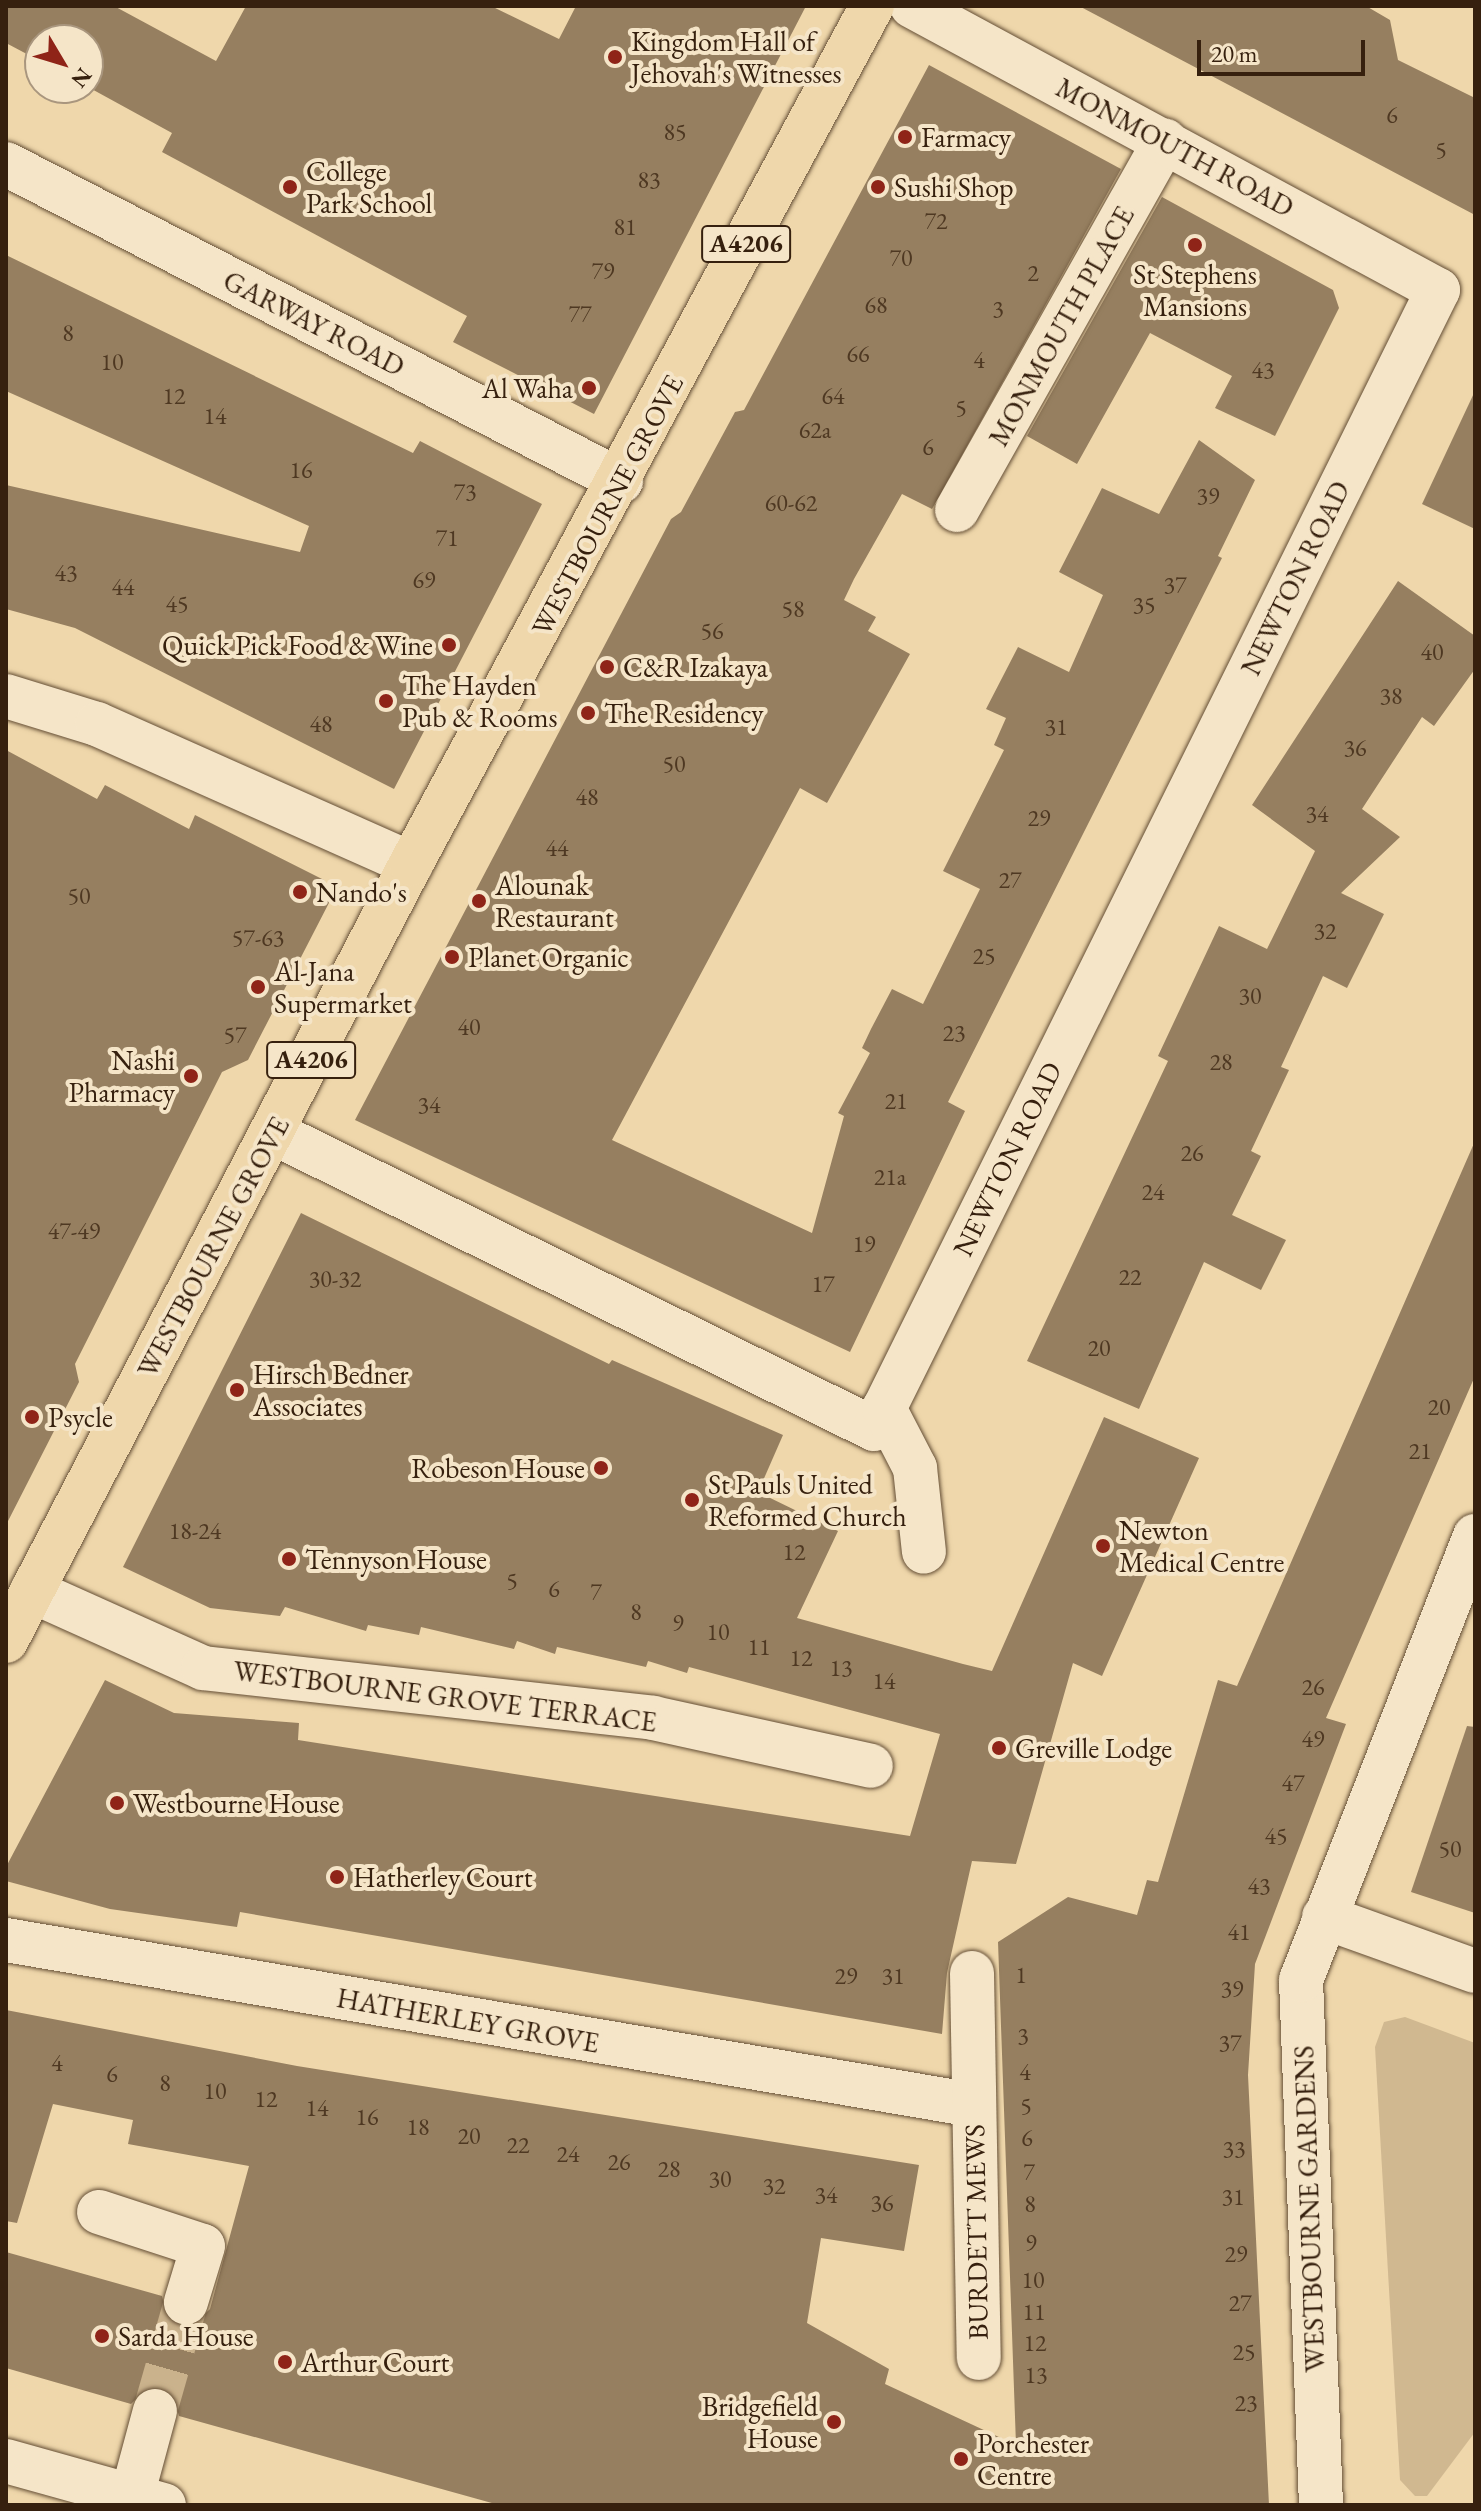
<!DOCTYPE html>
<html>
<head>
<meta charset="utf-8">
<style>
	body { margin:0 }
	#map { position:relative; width:1481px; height:2511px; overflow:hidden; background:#efd7ab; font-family:"EB Garamond",serif }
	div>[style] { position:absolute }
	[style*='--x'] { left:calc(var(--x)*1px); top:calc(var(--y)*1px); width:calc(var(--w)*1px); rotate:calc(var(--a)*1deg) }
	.green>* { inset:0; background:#d0b890 }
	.building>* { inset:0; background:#967f60 }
	.minor-tunnel>* { height:44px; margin-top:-22px; transform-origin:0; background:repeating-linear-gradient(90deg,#cab28c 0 44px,transparent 0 66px) }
	.roads { filter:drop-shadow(0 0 2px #644e35) drop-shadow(0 0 2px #644e35) }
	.minor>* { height:44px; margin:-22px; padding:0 22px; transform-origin:22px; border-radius:22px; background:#f5e5c8 }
	.major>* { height:44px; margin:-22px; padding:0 22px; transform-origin:22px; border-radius:22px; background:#efd7ab }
	.dots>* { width:22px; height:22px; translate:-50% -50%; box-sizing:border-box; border:4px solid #f5e5c8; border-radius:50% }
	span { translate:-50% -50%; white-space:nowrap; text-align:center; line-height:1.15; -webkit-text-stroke:8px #f5e5c8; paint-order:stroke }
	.number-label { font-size:24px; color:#4e3822 }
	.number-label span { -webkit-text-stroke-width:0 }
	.shield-label span { padding:2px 6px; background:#f5e5c8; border:2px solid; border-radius:6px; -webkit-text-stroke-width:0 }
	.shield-label { font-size:26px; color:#36200e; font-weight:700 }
	.poi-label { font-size:28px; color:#36200e }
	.left { translate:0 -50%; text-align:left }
	.right { translate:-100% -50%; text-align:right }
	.street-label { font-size:28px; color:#36200e }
	.frame { position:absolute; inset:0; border:8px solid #36200e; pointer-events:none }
	.north { position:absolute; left:24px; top:24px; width:80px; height:80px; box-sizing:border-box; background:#f5e5c8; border:2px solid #a9967e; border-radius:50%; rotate:128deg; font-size:22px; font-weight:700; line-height:32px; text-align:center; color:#36200e }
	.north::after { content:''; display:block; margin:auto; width:28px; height:36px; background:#8f2418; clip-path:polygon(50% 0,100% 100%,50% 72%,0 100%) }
	.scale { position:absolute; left:1197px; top:40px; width:168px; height:36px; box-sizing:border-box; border:4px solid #36200e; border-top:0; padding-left:10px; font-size:24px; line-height:28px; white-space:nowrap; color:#36200e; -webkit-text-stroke:6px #f5e5c8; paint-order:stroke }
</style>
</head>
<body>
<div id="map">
	<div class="green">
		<div style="clip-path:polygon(1405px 2017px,1475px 2043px,1475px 2432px,1427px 2496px,1415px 2496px,1400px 2480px,1375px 2047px,1384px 2022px)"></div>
	</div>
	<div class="building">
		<div style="clip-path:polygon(6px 6px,114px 6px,216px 61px,246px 6px,491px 6px,559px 39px,576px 6px,806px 6px,594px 414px,453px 342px,467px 316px,162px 152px,172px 133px,88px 87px,88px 40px,40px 40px,40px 61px,6px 43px)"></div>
		<div style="clip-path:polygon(1079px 6px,1366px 6px,1390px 20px,1398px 60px,1475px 98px,1475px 215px)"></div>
		<div style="clip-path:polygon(929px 65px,1121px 169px,932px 509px,902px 494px,854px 579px,844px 600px,876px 617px,868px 631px,910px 654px,827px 803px,800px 788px,612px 1140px,812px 1233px,844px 1116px,838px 1113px,870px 1053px,862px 1048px,871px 1029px,892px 989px,923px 1004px,980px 889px,943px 871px,1004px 750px,994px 745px,1006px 718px,986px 709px,1018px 647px,1069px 672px,1103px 595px,1059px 572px,1102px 488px,1159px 514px,1199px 440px,1255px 480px,1218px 556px,1222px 558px,948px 1102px,965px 1111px,850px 1352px,355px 1120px,671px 519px,681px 512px,735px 412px,744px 410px)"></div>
		<div style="clip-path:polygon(1162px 197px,1333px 290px,1339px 308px,1275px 436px,1215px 408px,1232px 376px,1150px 333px,1077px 464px,1027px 436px)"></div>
		<div style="clip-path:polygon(6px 255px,413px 453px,420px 441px,542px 504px,394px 789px,75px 628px,6px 609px,6px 485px,300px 552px,309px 526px,6px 391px)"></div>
		<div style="clip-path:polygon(1475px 391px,1475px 529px,1422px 504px)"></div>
		<div style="clip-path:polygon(1398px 581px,1475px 636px,1475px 669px,1434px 726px,1422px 717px,1362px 809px,1400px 837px,1341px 893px,1384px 914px,1347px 988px,1323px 976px,1281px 1067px,1289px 1070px,1251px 1151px,1261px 1156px,1232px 1215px,1286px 1240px,1261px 1290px,1204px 1262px,1139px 1409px,1027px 1361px,1168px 1061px,1158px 1056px,1219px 926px,1267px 949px,1315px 851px,1252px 805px)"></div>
		<div style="clip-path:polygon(6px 750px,97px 799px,105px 785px,189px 829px,195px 815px,324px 880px,332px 897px,248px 1060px,222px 1072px,75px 1364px,79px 1382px,6px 1525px)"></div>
		<div style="clip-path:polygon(1475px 1141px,1475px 1376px,1326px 1718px,1346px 1724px,1255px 1964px,1248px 2075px,1269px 2505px,499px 2505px,179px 2416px,173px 2394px,162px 2387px,148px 2387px,131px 2404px,6px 2368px,6px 2252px,162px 2296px,168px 2320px,192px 2326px,210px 2309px,249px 2166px,128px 2144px,133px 2120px,53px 2104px,17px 2223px,6px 2221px,6px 2010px,297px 2066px,919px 2165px,904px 2251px,821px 2238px,807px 2323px,889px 2369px,885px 2384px,1016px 2445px,998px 1942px,1068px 1897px,1137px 1915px,1147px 1880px,1158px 1882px,1218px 1680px,1237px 1686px)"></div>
		<div style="clip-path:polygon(301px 1213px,609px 1364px,612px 1360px,783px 1435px,758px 1492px,838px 1531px,797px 1618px,963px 1664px,992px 1671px,1104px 1417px,1199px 1458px,1102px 1676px,1073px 1663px,1016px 1864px,972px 1861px,947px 1973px,942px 2034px,240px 1912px,237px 1927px,110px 1909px,6px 1881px,6px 1867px,105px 1680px,174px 1713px,299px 1723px,298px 1740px,910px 1836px,940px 1734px,689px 1667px,687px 1673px,648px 1661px,646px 1667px,557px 1647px,555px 1654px,517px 1641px,514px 1649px,421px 1627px,419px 1635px,368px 1625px,366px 1631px,285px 1607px,280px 1616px,210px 1608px,123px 1567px)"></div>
		<div style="clip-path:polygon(1467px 1726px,1475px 1727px,1475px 1913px,1411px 1892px)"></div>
	</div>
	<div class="minor-tunnel">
		<div style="--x:155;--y:2411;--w:113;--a:-74.1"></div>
	</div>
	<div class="roads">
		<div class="minor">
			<div style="--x:6;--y:164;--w:692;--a:27.27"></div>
			<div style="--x:957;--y:510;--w:424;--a:-60.6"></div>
			<div style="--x:6;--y:696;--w:95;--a:17.1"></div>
			<div style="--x:97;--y:724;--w:344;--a:24"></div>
			<div style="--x:274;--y:1133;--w:669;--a:26.26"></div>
			<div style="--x:874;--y:1429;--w:1271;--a:-63.66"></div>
			<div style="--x:1438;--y:290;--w:598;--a:-151.63"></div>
			<div style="--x:884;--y:1408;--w:68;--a:62.7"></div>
			<div style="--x:915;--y:1468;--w:84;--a:83.9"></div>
			<div style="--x:32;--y:1591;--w:188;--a:24.2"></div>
			<div style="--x:203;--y:1668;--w:453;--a:6.3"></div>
			<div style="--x:653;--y:1718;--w:223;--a:12.4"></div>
			<div style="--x:1324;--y:1917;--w:160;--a:19.7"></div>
			<div style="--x:6;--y:1940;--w:981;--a:9.68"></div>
			<div style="--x:972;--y:1973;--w:385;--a:89"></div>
			<div style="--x:99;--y:2212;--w:109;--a:18.1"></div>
			<div style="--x:203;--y:2246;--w:59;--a:106.9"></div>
			<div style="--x:6;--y:2461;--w:164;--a:15.6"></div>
			<div style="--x:132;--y:2496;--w:88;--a:-74.9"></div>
			<div style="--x:1321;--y:2505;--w:525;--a:-92.18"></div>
			<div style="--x:1301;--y:1980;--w:477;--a:-68.6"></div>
		</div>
		<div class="major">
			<div style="--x:6;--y:1641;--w:876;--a:-62.47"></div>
			<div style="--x:411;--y:864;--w:974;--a:-61.75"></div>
		</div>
	</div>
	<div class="dots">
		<div style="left:615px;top:57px;background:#8f2418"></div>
		<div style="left:905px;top:137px;background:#8f2418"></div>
		<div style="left:290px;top:187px;background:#8f2418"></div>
		<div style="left:878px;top:187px;background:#8f2418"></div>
		<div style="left:1195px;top:245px;background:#8f2418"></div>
		<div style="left:589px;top:388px;background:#8f2418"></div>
		<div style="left:449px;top:645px;background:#8f2418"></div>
		<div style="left:607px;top:667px;background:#8f2418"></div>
		<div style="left:386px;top:701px;background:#8f2418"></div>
		<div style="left:588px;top:713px;background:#8f2418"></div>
		<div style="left:300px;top:892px;background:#8f2418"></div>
		<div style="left:479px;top:901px;background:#8f2418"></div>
		<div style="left:452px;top:957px;background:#8f2418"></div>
		<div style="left:258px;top:987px;background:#8f2418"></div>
		<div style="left:191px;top:1076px;background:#8f2418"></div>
		<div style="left:237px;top:1390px;background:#8f2418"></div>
		<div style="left:32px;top:1417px;background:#8f2418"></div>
		<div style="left:601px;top:1468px;background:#8f2418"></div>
		<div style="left:692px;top:1500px;background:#8f2418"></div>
		<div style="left:1103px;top:1546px;background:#8f2418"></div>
		<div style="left:289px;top:1559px;background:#8f2418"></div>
		<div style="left:999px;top:1748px;background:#8f2418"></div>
		<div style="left:117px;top:1803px;background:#8f2418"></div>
		<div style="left:337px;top:1877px;background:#8f2418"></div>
		<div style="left:102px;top:2336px;background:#8f2418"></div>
		<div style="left:285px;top:2362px;background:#8f2418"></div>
		<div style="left:834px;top:2422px;background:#8f2418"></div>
		<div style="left:961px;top:2459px;background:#8f2418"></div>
	</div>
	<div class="number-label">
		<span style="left:1392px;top:115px">6</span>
		<span style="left:675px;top:132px">85</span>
		<span style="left:1441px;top:150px">5</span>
		<span style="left:649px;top:180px">83</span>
		<span style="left:936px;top:221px">72</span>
		<span style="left:625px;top:227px">81</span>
		<span style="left:901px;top:258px">70</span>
		<span style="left:603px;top:271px">79</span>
		<span style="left:1033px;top:273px">2</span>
		<span style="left:876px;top:305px">68</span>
		<span style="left:998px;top:309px">3</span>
		<span style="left:580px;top:314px">77</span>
		<span style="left:68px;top:333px">8</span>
		<span style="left:858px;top:354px">66</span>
		<span style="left:979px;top:360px">4</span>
		<span style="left:112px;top:362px">10</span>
		<span style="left:1263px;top:370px">43</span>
		<span style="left:174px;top:396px">12</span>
		<span style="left:833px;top:396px">64</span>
		<span style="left:961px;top:408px">5</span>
		<span style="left:215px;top:416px">14</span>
		<span style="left:815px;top:430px">62a</span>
		<span style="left:928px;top:447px">6</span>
		<span style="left:301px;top:470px">16</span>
		<span style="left:465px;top:492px">73</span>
		<span style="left:1208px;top:496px">39</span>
		<span style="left:791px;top:503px">60-62</span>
		<span style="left:447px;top:538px">71</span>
		<span style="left:66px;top:573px">43</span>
		<span style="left:424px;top:580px">69</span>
		<span style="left:1175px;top:585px">37</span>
		<span style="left:123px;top:587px">44</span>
		<span style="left:177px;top:604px">45</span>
		<span style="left:1144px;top:605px">35</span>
		<span style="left:793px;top:609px">58</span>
		<span style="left:712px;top:631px">56</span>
		<span style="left:1432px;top:652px">40</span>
		<span style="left:1391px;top:696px">38</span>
		<span style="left:321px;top:724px">48</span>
		<span style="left:1056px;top:727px">31</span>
		<span style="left:1355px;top:748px">36</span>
		<span style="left:674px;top:764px">50</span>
		<span style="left:587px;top:797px">48</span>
		<span style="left:1317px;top:814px">34</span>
		<span style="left:1039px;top:818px">29</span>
		<span style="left:557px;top:848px">44</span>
		<span style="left:1010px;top:880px">27</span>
		<span style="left:79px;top:896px">50</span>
		<span style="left:1325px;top:931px">32</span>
		<span style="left:258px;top:938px">57-63</span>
		<span style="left:984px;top:956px">25</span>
		<span style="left:1250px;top:996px">30</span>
		<span style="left:469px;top:1027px">40</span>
		<span style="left:954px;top:1033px">23</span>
		<span style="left:235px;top:1035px">57</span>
		<span style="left:1221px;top:1062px">28</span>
		<span style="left:896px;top:1101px">21</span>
		<span style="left:429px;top:1105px">34</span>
		<span style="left:1192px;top:1153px">26</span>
		<span style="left:890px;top:1177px">21a</span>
		<span style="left:1153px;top:1192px">24</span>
		<span style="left:74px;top:1231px">47-49</span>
		<span style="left:864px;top:1244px">19</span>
		<span style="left:1130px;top:1277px">22</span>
		<span style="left:335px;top:1279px">30-32</span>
		<span style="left:823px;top:1284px">17</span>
		<span style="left:1099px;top:1348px">20</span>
		<span style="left:1439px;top:1407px">20</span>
		<span style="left:1420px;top:1451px">21</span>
		<span style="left:195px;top:1531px">18-24</span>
		<span style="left:794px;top:1552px">12</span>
		<span style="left:512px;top:1581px">5</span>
		<span style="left:554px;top:1589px">6</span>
		<span style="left:596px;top:1592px">7</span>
		<span style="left:636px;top:1612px">8</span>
		<span style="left:678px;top:1623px">9</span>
		<span style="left:718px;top:1632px">10</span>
		<span style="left:759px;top:1647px">11</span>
		<span style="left:801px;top:1658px">12</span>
		<span style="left:841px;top:1668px">13</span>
		<span style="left:884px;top:1681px">14</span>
		<span style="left:1313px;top:1687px">26</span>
		<span style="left:1313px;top:1739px">49</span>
		<span style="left:1293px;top:1783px">47</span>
		<span style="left:1276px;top:1836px">45</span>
		<span style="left:1450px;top:1849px">50</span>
		<span style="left:1259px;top:1886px">43</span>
		<span style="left:1239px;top:1932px">41</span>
		<span style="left:1021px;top:1975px">1</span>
		<span style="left:846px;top:1976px">29</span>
		<span style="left:893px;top:1976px">31</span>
		<span style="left:1232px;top:1989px">39</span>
		<span style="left:1023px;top:2036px">3</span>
		<span style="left:1230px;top:2043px">37</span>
		<span style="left:57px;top:2063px">4</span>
		<span style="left:1025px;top:2072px">4</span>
		<span style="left:112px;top:2074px">6</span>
		<span style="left:165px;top:2083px">8</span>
		<span style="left:215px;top:2091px">10</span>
		<span style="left:266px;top:2099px">12</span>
		<span style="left:1026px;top:2106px">5</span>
		<span style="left:317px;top:2108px">14</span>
		<span style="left:367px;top:2117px">16</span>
		<span style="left:418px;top:2127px">18</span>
		<span style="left:469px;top:2136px">20</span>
		<span style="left:1027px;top:2138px">6</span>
		<span style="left:518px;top:2145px">22</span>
		<span style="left:1234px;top:2149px">33</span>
		<span style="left:568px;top:2154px">24</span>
		<span style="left:619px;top:2162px">26</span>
		<span style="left:669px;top:2169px">28</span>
		<span style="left:1029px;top:2172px">7</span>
		<span style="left:720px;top:2179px">30</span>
		<span style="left:774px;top:2186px">32</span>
		<span style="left:826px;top:2195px">34</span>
		<span style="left:1233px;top:2197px">31</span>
		<span style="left:882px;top:2203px">36</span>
		<span style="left:1030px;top:2204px">8</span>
		<span style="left:1031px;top:2243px">9</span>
		<span style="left:1236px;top:2254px">29</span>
		<span style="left:1033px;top:2280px">10</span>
		<span style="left:1240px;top:2303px">27</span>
		<span style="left:1034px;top:2312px">11</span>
		<span style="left:1035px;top:2343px">12</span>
		<span style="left:1244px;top:2352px">25</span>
		<span style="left:1036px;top:2375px">13</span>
		<span style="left:1246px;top:2403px">23</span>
	</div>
	<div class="shield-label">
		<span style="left:746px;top:244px">A4206</span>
		<span style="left:311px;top:1060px">A4206</span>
	</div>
	<div class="poi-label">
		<span class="left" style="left:631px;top:57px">Kingdom Hall of<br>Jehovah's Witnesses</span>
		<span class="left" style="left:921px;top:137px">Farmacy</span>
		<span class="left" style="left:306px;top:187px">College<br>Park School</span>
		<span class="left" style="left:894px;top:187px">Sushi Shop</span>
		<span style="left:1195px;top:290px">St Stephens<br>Mansions</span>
		<span class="right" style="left:573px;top:388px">Al Waha</span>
		<span class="right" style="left:433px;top:645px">Quick Pick Food &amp; Wine</span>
		<span class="left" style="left:623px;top:667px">C&amp;R Izakaya</span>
		<span class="left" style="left:402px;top:701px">The Hayden<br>Pub &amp; Rooms</span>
		<span class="left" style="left:604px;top:713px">The Residency</span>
		<span class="left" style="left:495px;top:901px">Alounak<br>Restaurant</span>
		<span class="left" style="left:316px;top:892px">Nando's</span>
		<span class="left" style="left:468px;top:957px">Planet Organic</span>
		<span class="left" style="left:274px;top:987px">Al-Jana<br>Supermarket</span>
		<span class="right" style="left:175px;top:1076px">Nashi<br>Pharmacy</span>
		<span class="left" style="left:253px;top:1390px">Hirsch Bedner<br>Associates</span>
		<span class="left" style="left:48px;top:1417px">Psycle</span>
		<span class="right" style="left:585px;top:1468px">Robeson House</span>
		<span class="left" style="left:708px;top:1500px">St Pauls United<br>Reformed Church</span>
		<span class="left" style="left:1119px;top:1546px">Newton<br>Medical Centre</span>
		<span class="left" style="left:305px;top:1559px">Tennyson House</span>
		<span class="left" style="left:1015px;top:1748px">Greville Lodge</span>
		<span class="left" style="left:133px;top:1803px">Westbourne House</span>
		<span class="left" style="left:353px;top:1877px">Hatherley Court</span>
		<span class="left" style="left:118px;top:2336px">Sarda House</span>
		<span class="left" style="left:301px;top:2362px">Arthur Court</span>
		<span class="right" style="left:818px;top:2422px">Bridgefield<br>House</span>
		<span class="left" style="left:977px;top:2459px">Porchester<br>Centre</span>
	</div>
	<div class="street-label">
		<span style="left:1175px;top:147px;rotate:28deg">MONMOUTH ROAD</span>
		<span style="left:314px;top:323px;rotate:27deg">GARWAY ROAD</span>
		<span style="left:1061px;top:326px;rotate:-61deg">MONMOUTH PLACE</span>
		<span style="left:607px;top:505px;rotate:-62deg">WESTBOURNE GROVE</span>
		<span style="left:1295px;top:578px;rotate:-64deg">NEWTON ROAD</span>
		<span style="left:1007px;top:1159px;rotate:-64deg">NEWTON ROAD</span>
		<span style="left:213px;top:1247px;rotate:-62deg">WESTBOURNE GROVE</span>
		<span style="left:445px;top:1696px;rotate:7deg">WESTBOURNE GROVE TERRACE</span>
		<span style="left:468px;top:2020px;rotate:10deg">HATHERLEY GROVE</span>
		<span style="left:1309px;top:2209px;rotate:-92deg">WESTBOURNE GARDENS</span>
		<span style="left:976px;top:2232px;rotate:-91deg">BURDETT MEWS</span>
	</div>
	<div class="frame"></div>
	<div class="north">N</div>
	<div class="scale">20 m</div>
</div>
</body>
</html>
